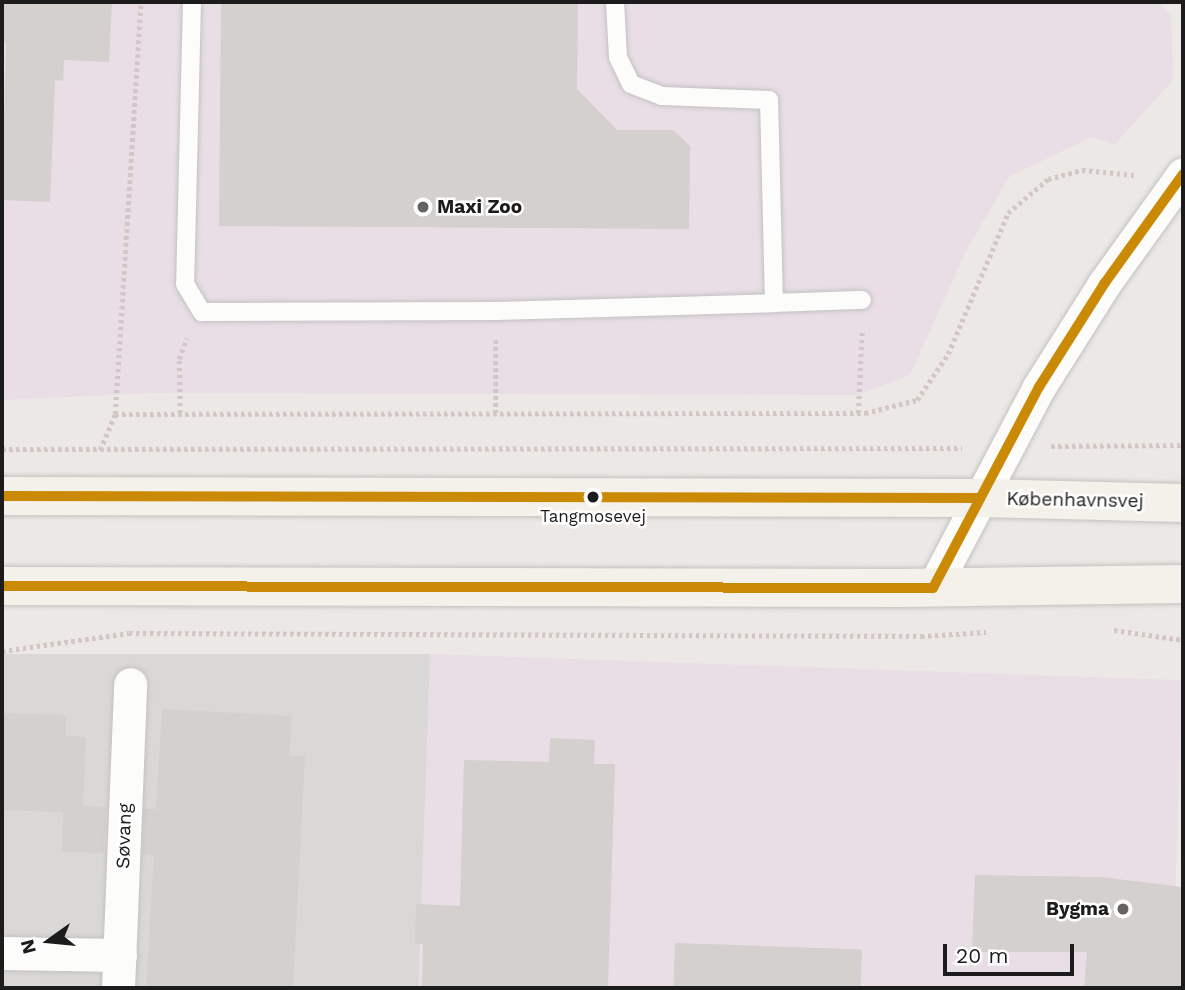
<!DOCTYPE html>
<html>
<head>
<meta charset="utf-8">
<style>
	body { margin:0 }
	#map { position:relative; width:1185px; height:990px; overflow:hidden; background:#ebe8e5; font-family:"Work Sans",sans-serif }
	div>[style] { position:absolute }
	[style*='--x'] { left:calc(var(--x)*1px); top:calc(var(--y)*1px); width:calc(var(--w)*1px); rotate:calc(var(--a)*1deg) }
	.residential>* { inset:0; background:#dad8d6; transform-origin:0 0 }
	.industrial>* { inset:0; background:#e9dde6; transform-origin:0 0 }
	.building>* { inset:0; background:#d3d0cd; transform-origin:0 0 }
	.path>* { height:4.5px; margin-top:-2.25px; transform-origin:0; background:repeating-linear-gradient(90deg,#d5c6c6 0 3.5px,transparent 0 7px) }
	.roads { filter:drop-shadow(0 0 2px #c3c2c1) drop-shadow(0 0 2px #c3c2c1) }
	.service>* { height:18px; margin:-9px; padding:0 9px; transform-origin:9px; border-radius:9px; background:#fcfcfb }
	.minor>* { height:33px; margin:-16.5px; padding:0 16.5px; transform-origin:16.5px; border-radius:16.5px; background:#fcfcfb }
	.secondary>* { height:38px; margin:-19px; padding:0 19px; transform-origin:19px; border-radius:19px; background:#f3f1e9 }
	.bus-1>* { height:10px; margin:-5px; padding:0 5px; transform-origin:5px; border-radius:5px; background:#cb8a06 }
	.dots>* { width:19px; height:19px; translate:-50% -50%; box-sizing:border-box; border:4px solid #fff; border-radius:50% }
	span { translate:-50% -50%; white-space:nowrap; text-align:center; line-height:1.15; -webkit-text-stroke:5px #fff; paint-order:stroke }
	.bus-label { font-size:17px; color:#1c1c1c }
	.poi-label { font-size:19px; color:#1c1c1c; font-weight:700 }
	.left { translate:0 -50%; text-align:left }
	.right { translate:-100% -50%; text-align:right }
	.street-label { font-size:19px; color:#1c1c1c }
	.frame { position:absolute; inset:0; border:4px solid #1c1c1c; pointer-events:none }
	.north { position:absolute; left:14px; top:906px; width:70px; height:70px; -webkit-text-stroke:5px #fff; paint-order:stroke; rotate:255deg; font-size:19px; font-weight:700; line-height:28px; text-align:center; color:#1c1c1c }
	.north::after { content:''; display:block; margin:auto; width:24px; height:32px; background:#1c1c1c; clip-path:polygon(50% 0,100% 100%,50% 72%,0 100%) }
	.scale { position:absolute; left:943px; top:944px; width:131px; height:32px; box-sizing:border-box; border:4px solid #1c1c1c; border-top:0; padding-left:9px; font-size:21px; line-height:24px; white-space:nowrap; color:#1c1c1c; -webkit-text-stroke:5px #fff; paint-order:stroke }
</style>
</head>
<body>
<div id="map">
	<div class="residential">
		<div style="left:2px;top:654px;width:428px;height:334px"></div>
	</div>
	<div class="industrial">
		<div style="clip-path:polygon(2px 2px,1159px 2px,1171px 16px,1173px 80px,1115px 144px,1091px 137px,1009px 177px,966px 251px,910px 375px,858px 395px,153px 393px,2px 400px)"></div>
		<div style="left:430px;top:654px;width:753px;height:335px;rotate:2deg"></div>
	</div>
	<div class="building">
		<div style="clip-path:polygon(2px 2px,112px 2px,109px 62px,64px 60px,63px 81px,55px 80px,50px 202px,2px 200px,6px 43px,2px 43px)"></div>
		<div style="clip-path:polygon(221px 2px,578px 2px,577px 89px,617px 130px,673px 130px,690px 146px,689px 229px,219px 226px)"></div>
		<div style="clip-path:polygon(162px 709px,292px 716px,289px 756px,305px 756px,293px 988px,146px 988px,154px 855px,143px 854px,144px 809px,156px 809px)"></div>
		<div style="clip-path:polygon(2px 713px,66px 715px,66px 736px,86px 737px,83px 806px,106px 807px,104px 853px,62px 852px,63px 812px,2px 810px)"></div>
		<div style="clip-path:polygon(550px 738px,595px 740px,594px 764px,615px 764px,608px 988px,422px 988px,423px 944px,415px 944px,416px 904px,460px 906px,464px 760px,549px 762px)"></div>
		<div style="clip-path:polygon(975px 875px,1100px 877px,1183px 887px,1183px 988px,1084px 988px,1087px 952px,972px 952px)"></div>
		<div style="left:675px;top:943px;width:187px;height:45px;rotate:2deg"></div>
	</div>
	<div class="path">
		<div style="--x:496;--y:340;--w:73;--a:90"></div>
		<div style="--x:180;--y:413;--w:54;--a:-91.1"></div>
		<div style="--x:179;--y:359;--w:22;--a:-69"></div>
		<div style="--x:858;--y:413;--w:83;--a:-87.2"></div>
		<div style="--x:115;--y:414;--w:413;--a:-86.4"></div>
		<div style="--x:1051;--y:446;--w:132;--a:-0.4"></div>
		<div style="--x:2;--y:449;--w:960;--a:-0.06"></div>
		<div style="--x:100;--y:450;--w:39;--a:-67"></div>
		<div style="--x:115;--y:414;--w:750;--a:-0.08"></div>
		<div style="--x:865;--y:413;--w:54;--a:-14"></div>
		<div style="--x:917;--y:400;--w:55;--a:-56"></div>
		<div style="--x:948;--y:354;--w:153;--a:-66.9"></div>
		<div style="--x:1008;--y:213;--w:52;--a:-40.4"></div>
		<div style="--x:1048;--y:179;--w:35;--a:-15"></div>
		<div style="--x:1082;--y:170;--w:52;--a:5.5"></div>
		<div style="--x:1114;--y:630;--w:70;--a:8.2"></div>
		<div style="--x:2;--y:651;--w:128;--a:-8.1"></div>
		<div style="--x:129;--y:633;--w:792;--a:0.22"></div>
		<div style="--x:921;--y:636;--w:65;--a:-3.5"></div>
	</div>
	<div class="roads">
		<div class="service">
			<div style="--x:192;--y:2;--w:282;--a:91.4"></div>
			<div style="--x:185;--y:284;--w:33;--a:59"></div>
			<div style="--x:202;--y:312;--w:294;--a:-0.2"></div>
			<div style="--x:496;--y:311;--w:278;--a:-1.6"></div>
			<div style="--x:774;--y:303;--w:203;--a:-91.4"></div>
			<div style="--x:769;--y:100;--w:107;--a:-177.9"></div>
			<div style="--x:662;--y:96;--w:33;--a:-159"></div>
			<div style="--x:631;--y:84;--w:30;--a:-116"></div>
			<div style="--x:618;--y:57;--w:55;--a:-93.1"></div>
			<div style="--x:774;--y:303;--w:88;--a:-2"></div>
		</div>
		<div class="minor">
			<div style="--x:933;--y:588;--w:227;--a:-62.2"></div>
			<div style="--x:1039;--y:387;--w:122;--a:-57.7"></div>
			<div style="--x:1104;--y:284;--w:135;--a:-54.3"></div>
			<div style="--x:2;--y:953;--w:118;--a:1"></div>
			<div style="--x:118;--y:988;--w:304;--a:-87.7"></div>
		</div>
		<div class="secondary">
			<div style="--x:2;--y:496;--w:978;--a:0.12"></div>
			<div style="--x:980;--y:498;--w:203;--a:1.4"></div>
			<div style="--x:2;--y:586;--w:898;--a:0.13"></div>
			<div style="--x:900;--y:588;--w:283;--a:-0.8"></div>
		</div>
	</div>
	<div class="bus-1">
		<div style="--x:2;--y:496;--w:978;--a:0.12"></div>
		<div style="--x:2;--y:586;--w:931;--a:0.12"></div>
		<div style="--x:933;--y:588;--w:227;--a:-62.2"></div>
		<div style="--x:1039;--y:387;--w:122;--a:-57.7"></div>
		<div style="--x:1104;--y:284;--w:135;--a:-54.3"></div>
	</div>
	<div class="dots">
		<div style="left:423px;top:207px;background:#646362"></div>
		<div style="left:593px;top:497px;background:#1c1c1c"></div>
		<div style="left:1123px;top:909px;background:#646362"></div>
	</div>
	<div class="bus-label">
		<span style="left:593px;top:517px">Tangmosevej</span>
	</div>
	<div class="poi-label">
		<span class="left" style="left:437px;top:207px">Maxi Zoo</span>
		<span class="right" style="left:1109px;top:909px">Bygma</span>
	</div>
	<div class="street-label">
		<span style="left:1075px;top:500px;rotate:1deg">Københavnsvej</span>
		<span style="left:124px;top:836px;rotate:-88deg">Søvang</span>
	</div>
	<div class="frame"></div>
	<div class="north">N</div>
	<div class="scale">20 m</div>
</div>
</body>
</html>
